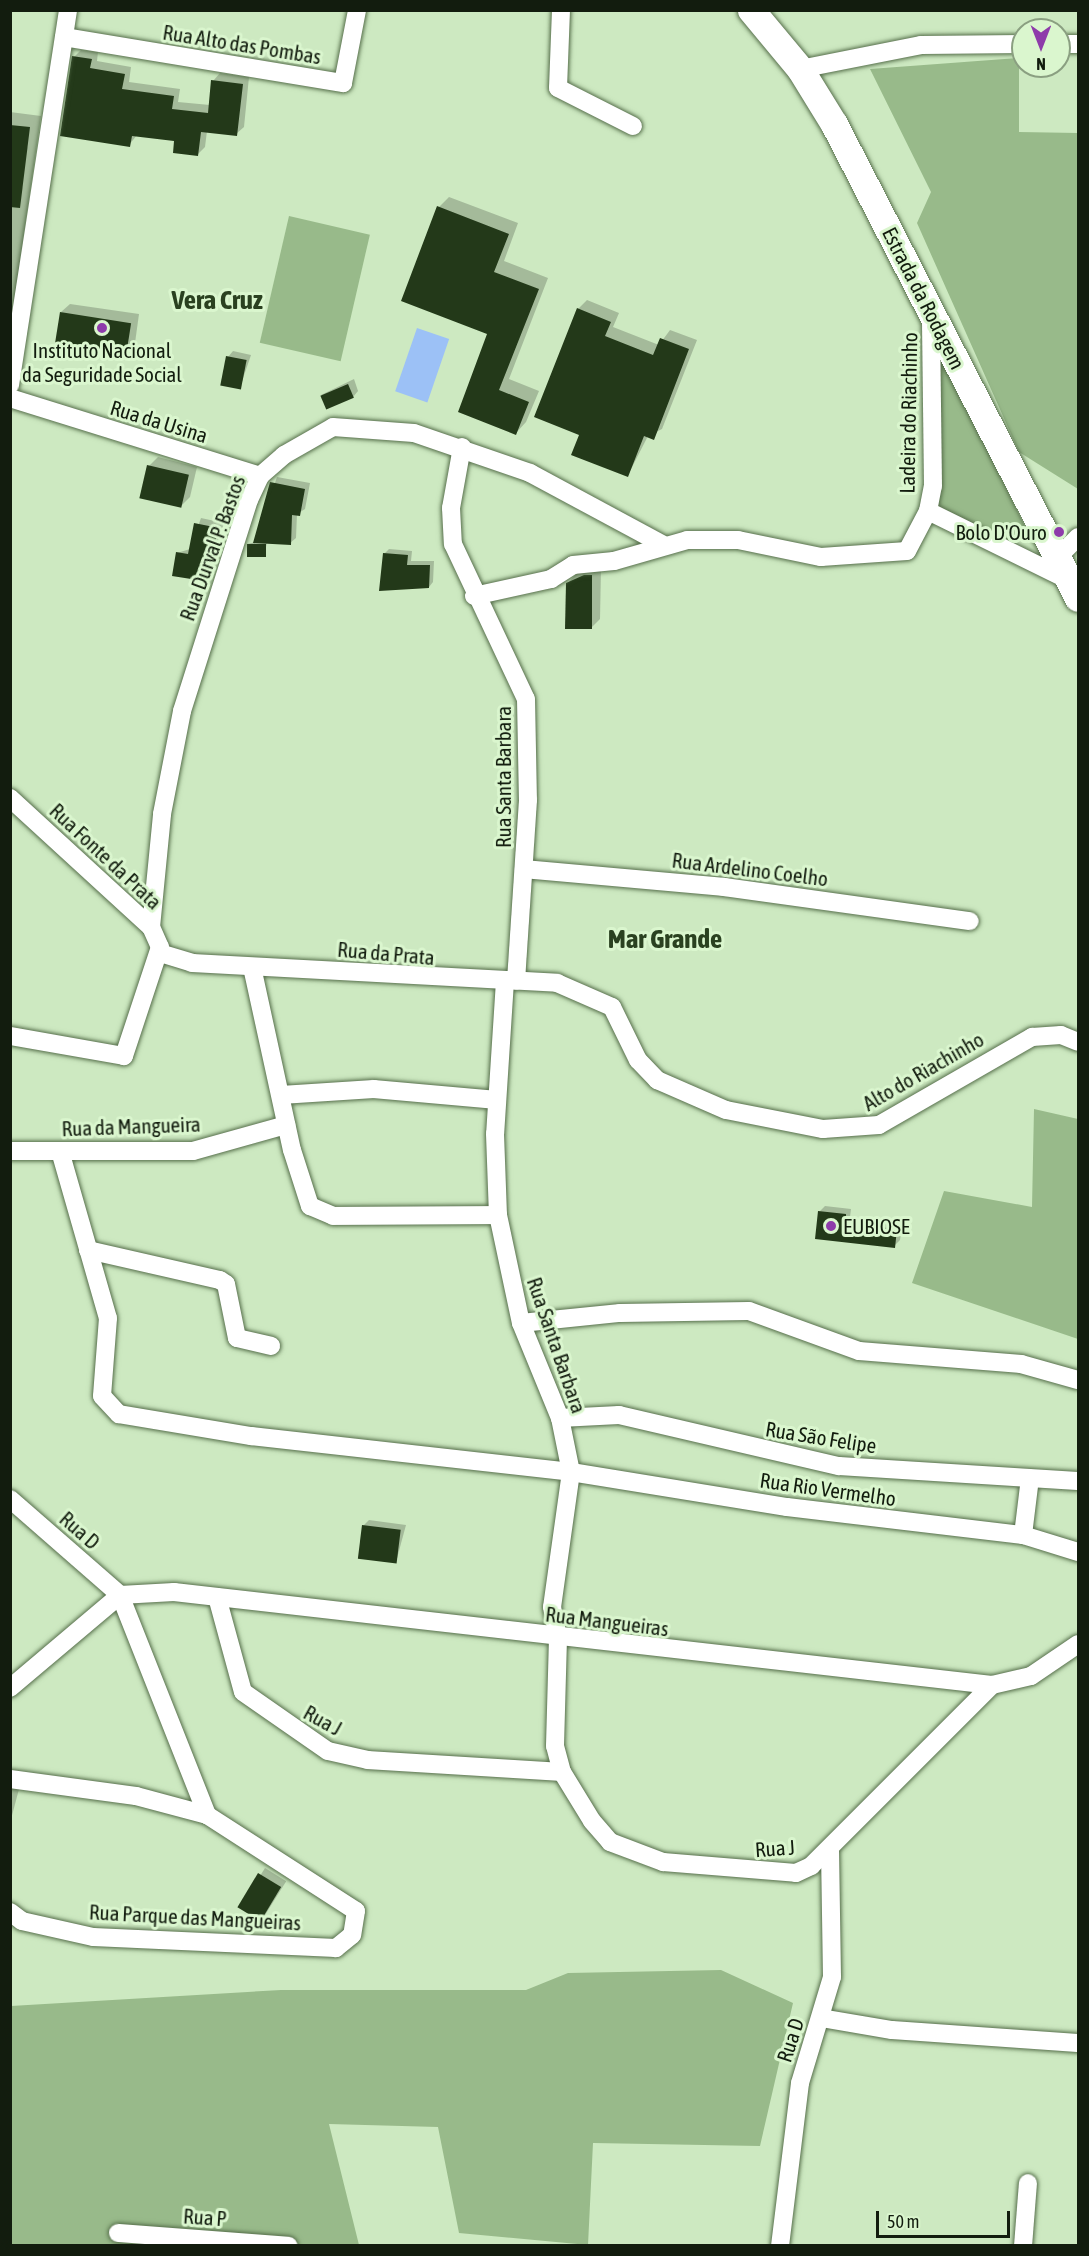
<!DOCTYPE html>
<html>
<head>
<meta charset="utf-8">
<style>
	body { margin:0 }
	#map { position:relative; width:1089px; height:2256px; overflow:hidden; background:#cde9c1; font-family:"Asap Condensed",sans-serif }
	div>[style] { position:absolute }
	[style*='--x'] { left:calc(var(--x)*1px); top:calc(var(--y)*1px); width:calc(var(--w)*1px); rotate:calc(var(--a)*1deg) }
	.green>* { inset:0; background:#98ba8a; transform-origin:0 0 }
	.water>* { inset:0; background:#9cc1f6; transform-origin:0 0 }
	.shadow>* { inset:0; background:#0003; transform-origin:0 0 }
	.building>* { inset:0; background:#233919; transform-origin:0 0 }
	.roads { filter:drop-shadow(0 0 2px #566f4b) drop-shadow(0 0 2px #566f4b) }
	.minor>* { height:18px; margin:-9px; padding:0 9px; transform-origin:9px; border-radius:9px; background:#fff }
	.primary>* { height:27px; margin:-13.5px; padding:0 13.5px; transform-origin:13.5px; border-radius:13.5px; background:#fff }
	.dots>* { width:16px; height:16px; translate:-50% -50%; box-sizing:border-box; border:3px solid #daf6ce; border-radius:50% }
	span { translate:-50% -50%; white-space:nowrap; text-align:center; line-height:1.15; -webkit-text-stroke:6px #daf6ce; paint-order:stroke }
	.street-label { font-size:21px; color:#121c0e }
	.poi-label { font-size:21px; color:#121c0e }
	.right { translate:-100% -50%; text-align:right }
	.left { translate:0 -50%; text-align:left }
	.district-label { font-size:27px; color:#2a4120; font-weight:700 }
	.frame { position:absolute; inset:0; border:12px solid #121c0e; pointer-events:none }
	.north { position:absolute; left:1011px; top:18px; width:60px; height:60px; box-sizing:border-box; background:#daf6ce; border:2px solid #8a9f81; border-radius:50%; rotate:180deg; font-size:16px; font-weight:700; line-height:24px; text-align:center; color:#121c0e }
	.north::after { content:''; display:block; margin:auto; width:21px; height:27px; background:#8e3baa; clip-path:polygon(50% 0,100% 100%,50% 72%,0 100%) }
	.scale { position:absolute; left:876px; top:2211px; width:134px; height:27px; box-sizing:border-box; border:3px solid #121c0e; border-top:0; padding-left:8px; font-size:18px; line-height:21px; white-space:nowrap; color:#121c0e; -webkit-text-stroke:4px #daf6ce; paint-order:stroke }
</style>
</head>
<body>
<div id="map">
	<div class="green">
		<div style="clip-path:polygon(1019px 58px,1019px 132px,1078px 133px,1078px 489px,1019px 452px,917px 223px,931px 192px,870px 69px)"></div>
		<div style="left:289px;top:216px;width:83px;height:130px;rotate:13deg"></div>
		<div style="clip-path:polygon(946px 364px,1030px 537px,1011px 541px,939px 513px,936px 366px)"></div>
		<div style="clip-path:polygon(1034px 1109px,1078px 1119px,1078px 1339px,912px 1283px,944px 1191px,1032px 1207px)"></div>
		<div style="clip-path:polygon(721px 1970px,793px 2003px,760px 2146px,593px 2143px,588px 2245px,459px 2233px,438px 2127px,329px 2124px,359px 2245px,11px 2246px,11px 2006px,281px 1990px,526px 1990px,568px 1973px)"></div>
	</div>
	<div class="water">
		<div style="left:417px;top:328px;width:34px;height:67px;rotate:19deg"></div>
	</div>
	<div class="shadow">
		<div style="clip-path:polygon(81px 50px,98px 52px,97px 61px,131px 67px,129px 82px,180px 89px,178px 102px,210px 105px,213px 81px,220px 73px,249px 77px,244px 127px,236px 134px,207px 131px,205px 147px,198px 154px,176px 140px,137px 135px,129px 145px,74px 57px)"></div>
		<div style="clip-path:polygon(10px 112px,41px 116px,10px 331px)"></div>
		<div style="clip-path:polygon(449px 197px,518px 223px,504px 261px,548px 278px,509px 379px,539px 391px,526px 422px,516px 433px,460px 412px,488px 333px,439px 207px)"></div>
		<div style="clip-path:polygon(587px 300px,619px 313px,613px 327px,659px 345px,670px 330px,697px 340px,662px 429px,648px 436px,628px 475px,581px 434px,578px 309px)"></div>
		<div style="clip-path:polygon(70px 304px,139px 314px,135px 343px,126px 352px,61px 312px)"></div>
		<div style="clip-path:polygon(233px 351px,251px 355px,240px 387px,228px 357px)"></div>
		<div style="clip-path:polygon(354px 379px,358px 391px,353px 397px,321px 395px)"></div>
		<div style="clip-path:polygon(158px 457px,197px 467px,190px 497px,181px 506px,149px 466px)"></div>
		<div style="clip-path:polygon(277px 477px,310px 483px,305px 509px,297px 514px,296px 538px,290px 543px,267px 542px,264px 557px,248px 544px,255px 542px)"></div>
		<div style="clip-path:polygon(201px 518px,224px 523px,204px 580px,177px 553px,190px 549px)"></div>
		<div style="clip-path:polygon(389px 549px,412px 551px,411px 561px,434px 561px,433px 582px,429px 587px,384px 554px)"></div>
		<div style="clip-path:polygon(601px 568px,600px 619px,591px 628px,567px 584px,576px 574px)"></div>
		<div style="clip-path:polygon(825px 1206px,851px 1209px,850px 1217px,902px 1224px,900px 1240px,894px 1246px,819px 1212px)"></div>
		<div style="clip-path:polygon(369px 1520px,406px 1525px,396px 1562px,363px 1526px)"></div>
		<div style="clip-path:polygon(10px 1787px,19px 1789px,10px 1823px)"></div>
		<div style="left:265px;top:1868px;width:25px;height:47px;rotate:32deg"></div>
	</div>
	<div class="building">
		<div style="clip-path:polygon(72px 56px,92px 59px,90px 68px,125px 74px,122px 89px,174px 96px,172px 109px,208px 113px,211px 80px,243px 84px,237px 136px,201px 132px,198px 156px,173px 153px,174px 141px,132px 136px,130px 147px,60px 136px)"></div>
		<div style="clip-path:polygon(10px 125px,30px 127px,20px 208px,10px 207px)"></div>
		<div style="clip-path:polygon(437px 206px,509px 234px,494px 272px,539px 289px,499px 390px,529px 402px,516px 435px,458px 412px,487px 334px,401px 301px)"></div>
		<div style="clip-path:polygon(577px 308px,611px 322px,605px 336px,653px 355px,660px 338px,689px 349px,654px 440px,644px 436px,628px 477px,571px 455px,579px 435px,534px 417px)"></div>
		<div style="left:60px;top:312px;width:72px;height:31px;rotate:9deg"></div>
		<div style="left:226px;top:356px;width:21px;height:30px;rotate:11deg"></div>
		<div style="left:348px;top:384px;width:15px;height:30px;rotate:67deg"></div>
		<div style="left:147px;top:465px;width:43px;height:34px;rotate:13deg"></div>
		<div style="clip-path:polygon(270px 482px,305px 489px,300px 516px,292px 515px,291px 545px,253px 543px)"></div>
		<div style="clip-path:polygon(194px 523px,219px 528px,204px 581px,172px 576px,176px 552px,188px 554px)"></div>
		<div style="left:247px;top:544px;width:19px;height:13px"></div>
		<div style="clip-path:polygon(383px 553px,408px 555px,407px 565px,430px 565px,429px 588px,379px 591px)"></div>
		<div style="clip-path:polygon(584px 575px,592px 575px,592px 629px,565px 629px,566px 583px)"></div>
		<div style="clip-path:polygon(818px 1211px,846px 1214px,846px 1223px,897px 1229px,895px 1248px,815px 1239px)"></div>
		<div style="left:362px;top:1525px;width:39px;height:34px;rotate:7deg"></div>
		<div style="left:258px;top:1873px;width:27px;height:40px;rotate:31deg"></div>
	</div>
	<div class="roads">
		<div class="minor">
			<div style="--x:561;--y:10;--w:78;--a:92.2"></div>
			<div style="--x:558;--y:88;--w:84;--a:26.9"></div>
			<div style="--x:64;--y:37;--w:283;--a:9.4"></div>
			<div style="--x:343;--y:83;--w:74;--a:-79.1"></div>
			<div style="--x:1059;--y:44;--w:19;--a:0"></div>
			<div style="--x:800;--y:69;--w:123;--a:-11.2"></div>
			<div style="--x:921;--y:45;--w:102;--a:-0.6"></div>
			<div style="--x:10;--y:385;--w:379;--a:-81.2"></div>
			<div style="--x:10;--y:398;--w:262;--a:17.3"></div>
			<div style="--x:462;--y:447;--w:62;--a:100.2"></div>
			<div style="--x:451;--y:508;--w:36;--a:87"></div>
			<div style="--x:453;--y:544;--w:171;--a:64.8"></div>
			<div style="--x:526;--y:699;--w:101;--a:88.9"></div>
			<div style="--x:528;--y:800;--w:181;--a:93.8"></div>
			<div style="--x:928;--y:511;--w:154;--a:26.2"></div>
			<div style="--x:1056;--y:559;--w:31;--a:-45"></div>
			<div style="--x:474;--y:596;--w:79;--a:-12.4"></div>
			<div style="--x:551;--y:579;--w:26;--a:-32"></div>
			<div style="--x:573;--y:565;--w:41;--a:-5.6"></div>
			<div style="--x:614;--y:561;--w:76;--a:-16"></div>
			<div style="--x:687;--y:540;--w:51;--a:0"></div>
			<div style="--x:738;--y:540;--w:85;--a:11.6"></div>
			<div style="--x:821;--y:557;--w:86;--a:-4"></div>
			<div style="--x:907;--y:551;--w:45;--a:-62.3"></div>
			<div style="--x:928;--y:511;--w:25;--a:-79"></div>
			<div style="--x:933;--y:486;--w:167;--a:-90.7"></div>
			<div style="--x:10;--y:798;--w:191;--a:42.5"></div>
			<div style="--x:151;--y:927;--w:22;--a:66"></div>
			<div style="--x:160;--y:947;--w:115;--a:108.3"></div>
			<div style="--x:124;--y:1056;--w:116;--a:-170"></div>
			<div style="--x:524;--y:869;--w:201;--a:5.1"></div>
			<div style="--x:724;--y:887;--w:248;--a:7.9"></div>
			<div style="--x:151;--y:927;--w:114;--a:-84.4"></div>
			<div style="--x:162;--y:814;--w:105;--a:-79"></div>
			<div style="--x:182;--y:711;--w:221;--a:-72.4"></div>
			<div style="--x:249;--y:500;--w:26;--a:-65"></div>
			<div style="--x:260;--y:476;--w:32;--a:-41"></div>
			<div style="--x:284;--y:455;--w:56;--a:-29.7"></div>
			<div style="--x:333;--y:427;--w:81;--a:4.2"></div>
			<div style="--x:414;--y:433;--w:123;--a:19"></div>
			<div style="--x:530;--y:473;--w:150;--a:28.3"></div>
			<div style="--x:160;--y:953;--w:34;--a:17"></div>
			<div style="--x:192;--y:963;--w:366;--a:3.1"></div>
			<div style="--x:557;--y:983;--w:60;--a:23.6"></div>
			<div style="--x:612;--y:1007;--w:59;--a:63.9"></div>
			<div style="--x:638;--y:1060;--w:28;--a:46"></div>
			<div style="--x:657;--y:1080;--w:75;--a:23.5"></div>
			<div style="--x:726;--y:1110;--w:99;--a:11.1"></div>
			<div style="--x:823;--y:1129;--w:56;--a:-4.1"></div>
			<div style="--x:879;--y:1125;--w:177;--a:-29.9"></div>
			<div style="--x:1032;--y:1037;--w:29;--a:-4"></div>
			<div style="--x:1061;--y:1035;--w:18;--a:22"></div>
			<div style="--x:252;--y:967;--w:187;--a:77.7"></div>
			<div style="--x:292;--y:1150;--w:59;--a:72.2"></div>
			<div style="--x:310;--y:1206;--w:25;--a:23"></div>
			<div style="--x:333;--y:1216;--w:165;--a:-0.3"></div>
			<div style="--x:505;--y:981;--w:153;--a:93.7"></div>
			<div style="--x:495;--y:1134;--w:81;--a:87.9"></div>
			<div style="--x:498;--y:1215;--w:110;--a:78"></div>
			<div style="--x:521;--y:1323;--w:103;--a:67.7"></div>
			<div style="--x:560;--y:1418;--w:55;--a:78.5"></div>
			<div style="--x:571;--y:1472;--w:136;--a:98"></div>
			<div style="--x:552;--y:1607;--w:32;--a:79"></div>
			<div style="--x:558;--y:1638;--w:108;--a:91.6"></div>
			<div style="--x:555;--y:1746;--w:27;--a:75"></div>
			<div style="--x:562;--y:1772;--w:57;--a:58.5"></div>
			<div style="--x:592;--y:1821;--w:28;--a:49"></div>
			<div style="--x:610;--y:1842;--w:57;--a:20.7"></div>
			<div style="--x:663;--y:1862;--w:133;--a:4.7"></div>
			<div style="--x:796;--y:1873;--w:17;--a:-25"></div>
			<div style="--x:811;--y:1866;--w:256;--a:-45"></div>
			<div style="--x:281;--y:1095;--w:93;--a:-3.7"></div>
			<div style="--x:374;--y:1089;--w:123;--a:5.1"></div>
			<div style="--x:10;--y:1151;--w:183;--a:0"></div>
			<div style="--x:193;--y:1151;--w:97;--a:-15.6"></div>
			<div style="--x:60;--y:1151;--w:174;--a:74"></div>
			<div style="--x:108;--y:1318;--w:78;--a:94.4"></div>
			<div style="--x:102;--y:1396;--w:25;--a:47"></div>
			<div style="--x:119;--y:1414;--w:134;--a:9.5"></div>
			<div style="--x:251;--y:1436;--w:322;--a:6.4"></div>
			<div style="--x:571;--y:1472;--w:219;--a:9.2"></div>
			<div style="--x:787;--y:1507;--w:238;--a:6.8"></div>
			<div style="--x:1023;--y:1535;--w:58;--a:17.2"></div>
			<div style="--x:88;--y:1250;--w:135;--a:12.8"></div>
			<div style="--x:220;--y:1280;--w:7;--a:34"></div>
			<div style="--x:226;--y:1284;--w:55;--a:78.5"></div>
			<div style="--x:237;--y:1338;--w:35;--a:13"></div>
			<div style="--x:521;--y:1323;--w:100;--a:-5.8"></div>
			<div style="--x:620;--y:1313;--w:129;--a:-0.9"></div>
			<div style="--x:749;--y:1311;--w:117;--a:20"></div>
			<div style="--x:859;--y:1351;--w:163;--a:4.6"></div>
			<div style="--x:1021;--y:1364;--w:59;--a:15.7"></div>
			<div style="--x:560;--y:1418;--w:59;--a:-2.9"></div>
			<div style="--x:619;--y:1415;--w:226;--a:13.1"></div>
			<div style="--x:839;--y:1466;--w:239;--a:3.6"></div>
			<div style="--x:10;--y:1499;--w:146;--a:41.1"></div>
			<div style="--x:120;--y:1595;--w:237;--a:68.4"></div>
			<div style="--x:1023;--y:1535;--w:57;--a:-83"></div>
			<div style="--x:120;--y:1595;--w:54;--a:-3.2"></div>
			<div style="--x:174;--y:1592;--w:823;--a:6.49"></div>
			<div style="--x:992;--y:1685;--w:40;--a:-13"></div>
			<div style="--x:1031;--y:1676;--w:57;--a:-34.2"></div>
			<div style="--x:217;--y:1597;--w:98;--a:74.7"></div>
			<div style="--x:243;--y:1692;--w:103;--a:34.8"></div>
			<div style="--x:328;--y:1751;--w:41;--a:12.7"></div>
			<div style="--x:368;--y:1760;--w:194;--a:3.5"></div>
			<div style="--x:10;--y:1688;--w:144;--a:-40.2"></div>
			<div style="--x:10;--y:1779;--w:127;--a:7.7"></div>
			<div style="--x:136;--y:1796;--w:73;--a:15"></div>
			<div style="--x:207;--y:1815;--w:177;--a:32.8"></div>
			<div style="--x:356;--y:1911;--w:24;--a:99"></div>
			<div style="--x:352;--y:1935;--w:21;--a:141"></div>
			<div style="--x:336;--y:1948;--w:243;--a:-177.4"></div>
			<div style="--x:93;--y:1937;--w:73;--a:-167.3"></div>
			<div style="--x:22;--y:1921;--w:15;--a:-143"></div>
			<div style="--x:821;--y:2018;--w:72;--a:9.6"></div>
			<div style="--x:892;--y:2030;--w:186;--a:4"></div>
			<div style="--x:118;--y:2233;--w:171;--a:4.3"></div>
			<div style="--x:780;--y:2246;--w:164;--a:-83"></div>
			<div style="--x:800;--y:2083;--w:111;--a:-73.2"></div>
			<div style="--x:832;--y:1977;--w:129;--a:-90.9"></div>
			<div style="--x:1023;--y:2246;--w:63;--a:-85.5"></div>
		</div>
		<div class="primary">
			<div style="--x:751;--y:10;--w:77;--a:50.3"></div>
			<div style="--x:800;--y:69;--w:65;--a:58.3"></div>
			<div style="--x:834;--y:124;--w:533;--a:62.76"></div>
		</div>
	</div>
	<div class="dots">
		<div style="left:102px;top:328px;background:#8e3baa"></div>
		<div style="left:1059px;top:532px;background:#8e3baa"></div>
		<div style="left:831px;top:1226px;background:#8e3baa"></div>
	</div>
	<div class="street-label">
		<span style="left:242px;top:44px;rotate:9deg">Rua Alto das Pombas</span>
		<span style="left:924px;top:298px;rotate:63deg">Estrada da Rodagem</span>
		<span style="left:908px;top:413px;rotate:-89deg">Ladeira do Riachinho</span>
		<span style="left:159px;top:421px;rotate:17deg">Rua da Usina</span>
		<span style="left:212px;top:548px;rotate:-70deg">Rua Durval P. Bastos</span>
		<span style="left:503px;top:777px;rotate:-90deg">Rua Santa Barbara</span>
		<span style="left:106px;top:856px;rotate:43deg">Rua Fonte da Prata</span>
		<span style="left:750px;top:869px;rotate:7deg">Rua Ardelino Coelho</span>
		<span style="left:386px;top:953px;rotate:5deg">Rua da Prata</span>
		<span style="left:923px;top:1071px;rotate:-30deg">Alto do Riachinho</span>
		<span style="left:131px;top:1126px;rotate:-2deg">Rua da Mangueira</span>
		<span style="left:557px;top:1345px;rotate:71deg">Rua Santa Barbara</span>
		<span style="left:821px;top:1437px;rotate:9deg">Rua São Felipe</span>
		<span style="left:828px;top:1489px;rotate:8deg">Rua Rio Vermelho</span>
		<span style="left:80px;top:1530px;rotate:41deg">Rua D</span>
		<span style="left:607px;top:1621px;rotate:7deg">Rua Mangueiras</span>
		<span style="left:323px;top:1720px;rotate:29deg">Rua J</span>
		<span style="left:775px;top:1848px;rotate:-4deg">Rua J</span>
		<span style="left:195px;top:1917px;rotate:3deg">Rua Parque das Mangueiras</span>
		<span style="left:790px;top:2040px;rotate:-72deg">Rua D</span>
		<span style="left:205px;top:2217px;rotate:4deg">Rua P</span>
	</div>
	<div class="poi-label">
		<span style="left:102px;top:362px">Instituto Nacional<br>da Seguridade Social</span>
		<span class="right" style="left:1047px;top:532px">Bolo D'Ouro</span>
		<span class="left" style="left:843px;top:1226px">EUBIOSE</span>
	</div>
	<div class="district-label">
		<span style="left:217px;top:300px">Vera Cruz</span>
		<span style="left:665px;top:939px">Mar Grande</span>
	</div>
	<div class="frame"></div>
	<div class="north">N</div>
	<div class="scale">50 m</div>
</div>
</body>
</html>
